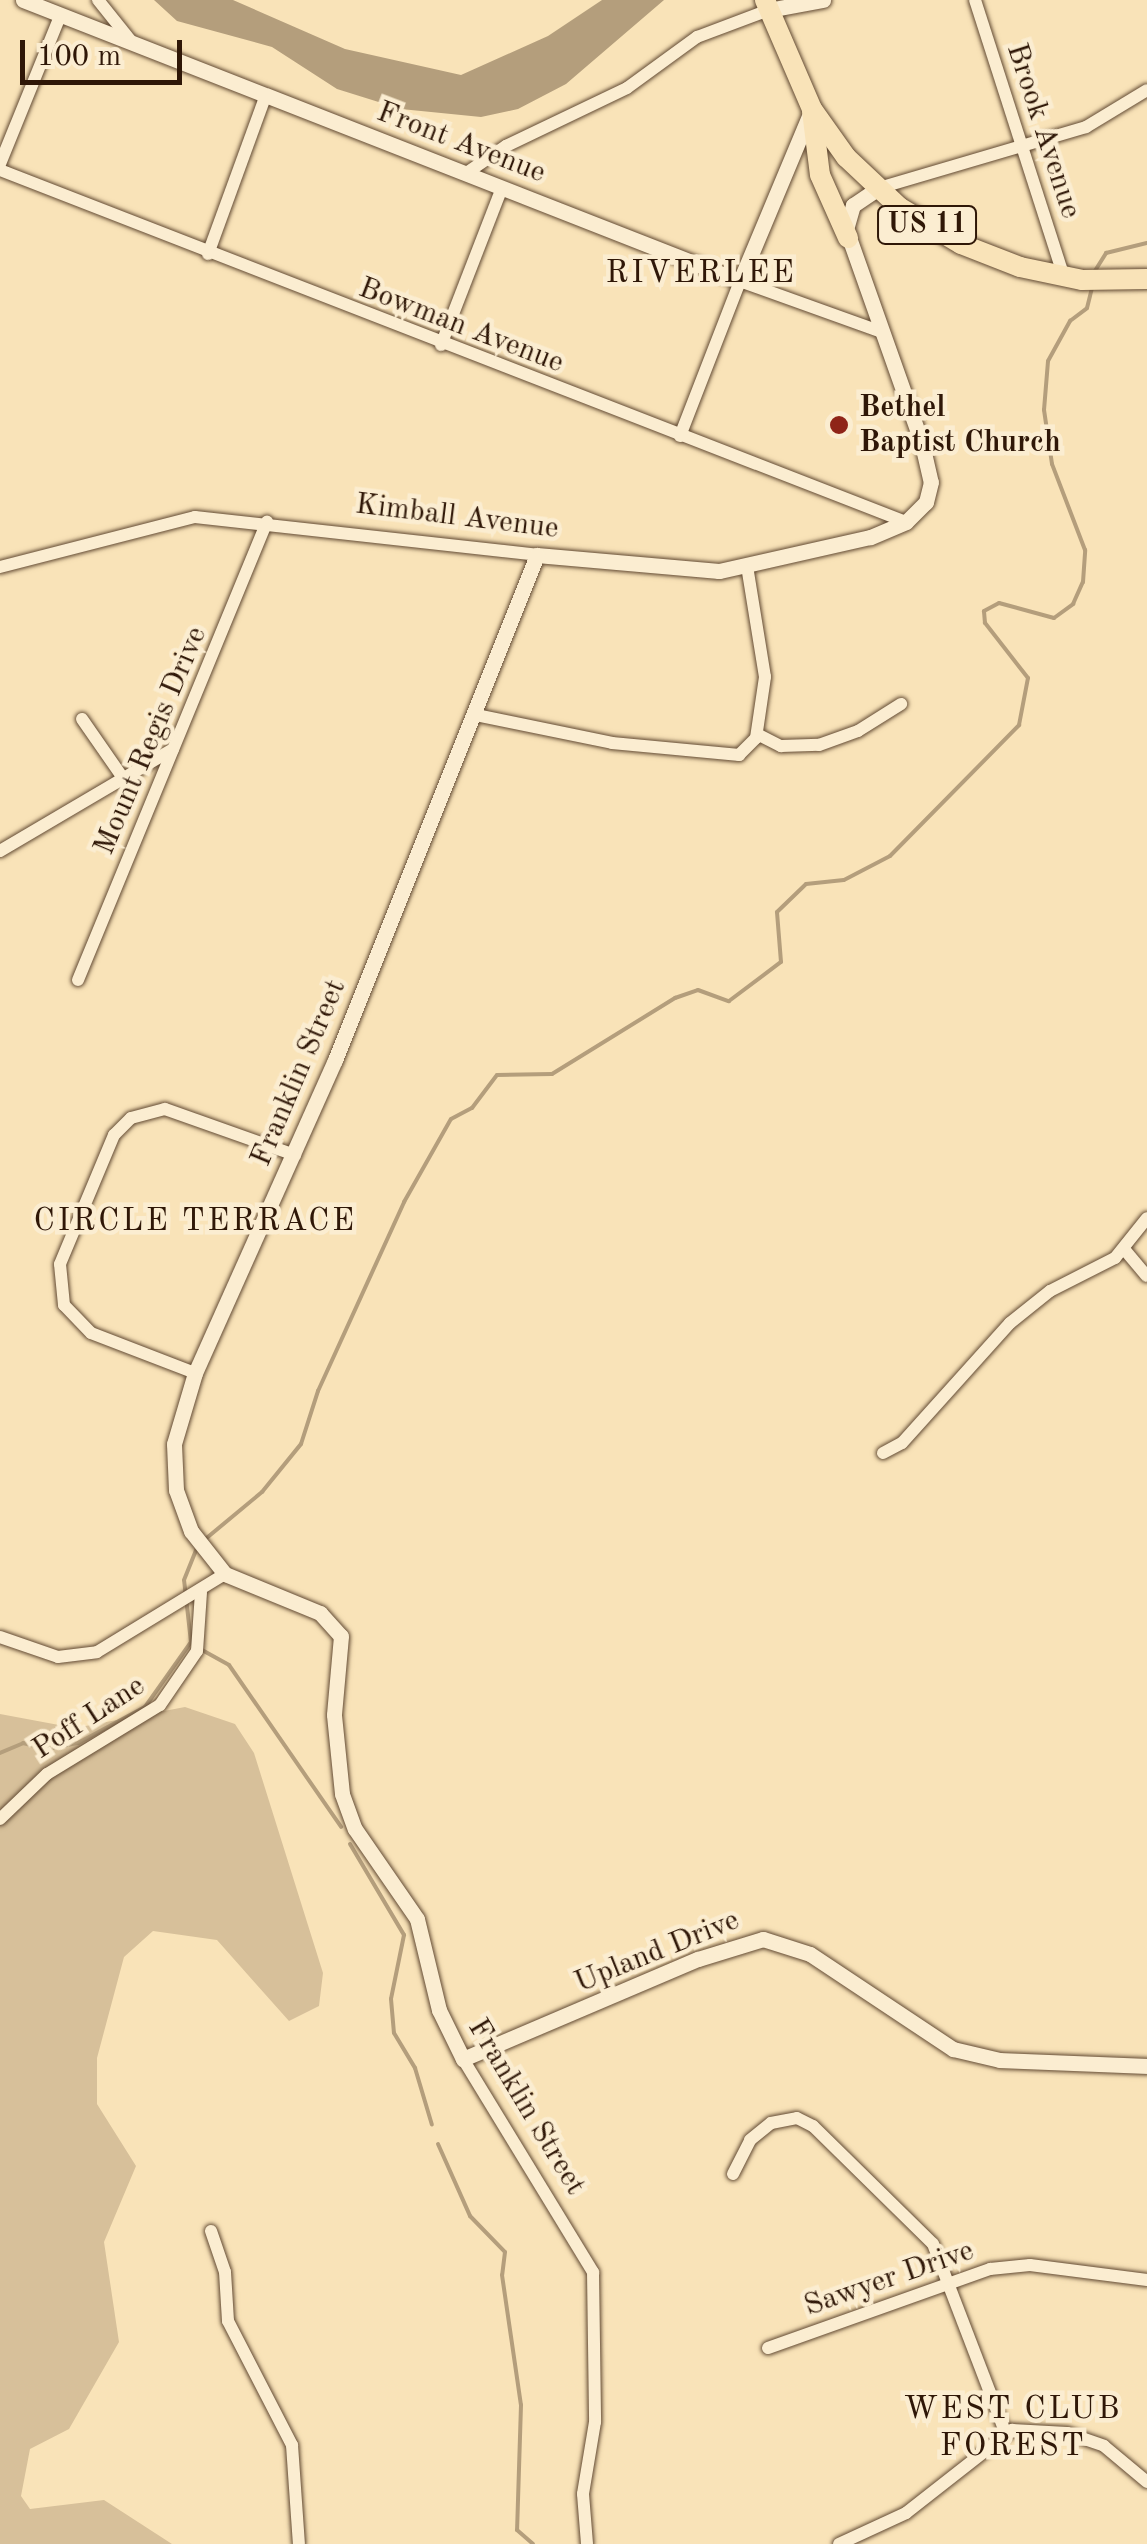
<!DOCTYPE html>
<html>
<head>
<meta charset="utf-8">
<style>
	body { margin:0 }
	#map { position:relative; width:1147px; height:2544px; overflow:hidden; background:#f9e3b8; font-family:"Old Standard TT",serif }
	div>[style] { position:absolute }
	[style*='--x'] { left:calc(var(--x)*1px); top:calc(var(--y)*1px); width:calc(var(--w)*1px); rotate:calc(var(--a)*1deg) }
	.green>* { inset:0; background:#d7c09a }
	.water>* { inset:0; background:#b49e7c }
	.stream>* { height:4px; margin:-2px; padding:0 2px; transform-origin:2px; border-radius:2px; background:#b49e7c }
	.roads { filter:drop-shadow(0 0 2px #624a33) drop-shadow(0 0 2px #624a33) }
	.minor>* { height:12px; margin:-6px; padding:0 6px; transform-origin:6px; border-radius:6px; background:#fbedd1 }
	.tertiary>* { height:15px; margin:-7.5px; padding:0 7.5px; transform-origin:7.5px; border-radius:7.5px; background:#fbedd1 }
	.primary>* { height:20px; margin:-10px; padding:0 10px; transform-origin:10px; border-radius:10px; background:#f9e3b8 }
	.dots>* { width:28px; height:28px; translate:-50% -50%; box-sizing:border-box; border:5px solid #fbedd1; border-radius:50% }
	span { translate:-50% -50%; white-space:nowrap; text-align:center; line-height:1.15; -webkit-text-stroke:9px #fbedd1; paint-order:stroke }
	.shield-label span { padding:2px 8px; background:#fbedd1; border:2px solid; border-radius:8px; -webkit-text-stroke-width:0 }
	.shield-label { font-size:28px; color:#2f1707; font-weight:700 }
	.street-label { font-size:30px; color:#2f1707 }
	.poi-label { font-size:30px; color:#2f1707; font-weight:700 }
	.left { translate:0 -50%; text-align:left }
	.neighbourhood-label { font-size:32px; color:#2f1707; letter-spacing:2.5px }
	.scale { position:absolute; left:20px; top:40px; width:162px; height:45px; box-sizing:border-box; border:5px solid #2f1707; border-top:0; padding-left:12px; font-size:30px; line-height:35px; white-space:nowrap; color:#2f1707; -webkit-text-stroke:8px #fbedd1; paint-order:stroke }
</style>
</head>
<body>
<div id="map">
	<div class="green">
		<div style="clip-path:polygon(185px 1707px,235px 1724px,254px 1753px,323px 1973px,319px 2006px,289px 2021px,217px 1940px,153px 1931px,124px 1957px,97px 2058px,97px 2104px,136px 2166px,104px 2242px,119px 2342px,69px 2429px,30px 2449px,21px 2496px,30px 2509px,104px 2500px,172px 2544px,0 2544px,0 1714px,75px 1728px)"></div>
	</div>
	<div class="water">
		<div style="clip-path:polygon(154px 0,233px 0,345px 49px,461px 75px,548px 36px,602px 0,664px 0,566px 84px,518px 109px,481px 117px,401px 109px,337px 89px,272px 47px,177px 21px)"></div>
	</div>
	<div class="stream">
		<div style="--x:1093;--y:274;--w:25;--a:-58"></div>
		<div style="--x:1106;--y:253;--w:42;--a:-13.7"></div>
		<div style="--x:203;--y:1541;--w:77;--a:-39.7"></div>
		<div style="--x:262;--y:1492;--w:62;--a:-50.9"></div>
		<div style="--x:301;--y:1444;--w:56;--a:-72.2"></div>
		<div style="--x:318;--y:1391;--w:208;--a:-65.5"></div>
		<div style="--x:404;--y:1202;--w:95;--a:-60.5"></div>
		<div style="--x:451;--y:1119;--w:24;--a:-28"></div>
		<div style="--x:472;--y:1108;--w:41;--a:-52.9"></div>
		<div style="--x:497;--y:1075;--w:55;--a:-1"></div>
		<div style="--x:552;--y:1074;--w:145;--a:-31.7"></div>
		<div style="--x:675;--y:998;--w:24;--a:-19"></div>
		<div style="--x:698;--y:990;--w:33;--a:20"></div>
		<div style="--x:729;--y:1001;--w:65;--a:-36.9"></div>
		<div style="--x:781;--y:962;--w:50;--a:-94.6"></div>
		<div style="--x:777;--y:912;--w:40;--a:-44"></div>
		<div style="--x:806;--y:884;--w:38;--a:-6"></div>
		<div style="--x:844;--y:880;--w:52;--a:-27.6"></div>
		<div style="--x:890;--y:856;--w:184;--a:-45.4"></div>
		<div style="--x:1019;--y:725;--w:48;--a:-79.2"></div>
		<div style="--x:1028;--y:678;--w:70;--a:-128"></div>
		<div style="--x:985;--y:623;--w:12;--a:-95"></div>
		<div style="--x:984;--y:611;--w:17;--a:-28"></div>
		<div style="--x:999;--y:603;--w:57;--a:15.3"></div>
		<div style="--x:1054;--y:618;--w:24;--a:-36"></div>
		<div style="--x:1073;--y:604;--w:24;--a:-66"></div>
		<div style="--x:1083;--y:582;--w:32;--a:-86"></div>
		<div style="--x:1085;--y:550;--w:92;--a:-111"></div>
		<div style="--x:1052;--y:464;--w:55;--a:-98.4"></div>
		<div style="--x:1044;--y:410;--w:49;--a:-85.3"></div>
		<div style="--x:1048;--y:361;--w:46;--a:-61.2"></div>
		<div style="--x:1070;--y:321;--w:21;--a:-37"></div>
		<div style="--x:1087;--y:308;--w:21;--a:-76"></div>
		<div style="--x:202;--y:1650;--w:31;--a:29"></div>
		<div style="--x:229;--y:1665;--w:197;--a:55.3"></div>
		<div style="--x:0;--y:1753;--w:25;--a:-23"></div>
		<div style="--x:23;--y:1743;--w:25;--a:14"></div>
		<div style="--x:47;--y:1749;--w:32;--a:-11"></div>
		<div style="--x:78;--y:1743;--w:76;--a:-28.2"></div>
		<div style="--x:145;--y:1707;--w:80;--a:-54.7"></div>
		<div style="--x:191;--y:1642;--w:62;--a:-96.4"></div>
		<div style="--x:184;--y:1580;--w:35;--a:-68"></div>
		<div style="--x:350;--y:1844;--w:106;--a:59.3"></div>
		<div style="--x:404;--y:1935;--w:65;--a:101.5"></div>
		<div style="--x:391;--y:1999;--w:34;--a:85"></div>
		<div style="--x:394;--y:2033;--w:41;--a:59"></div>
		<div style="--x:415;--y:2068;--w:59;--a:73.4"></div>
		<div style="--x:438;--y:2144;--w:79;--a:66"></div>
		<div style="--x:470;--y:2216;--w:50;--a:45.8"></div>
		<div style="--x:505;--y:2252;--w:23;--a:97"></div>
		<div style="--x:502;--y:2275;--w:131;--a:81.7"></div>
		<div style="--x:521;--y:2405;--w:125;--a:91.8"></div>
		<div style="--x:517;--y:2530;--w:21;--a:41"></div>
	</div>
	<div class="roads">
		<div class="minor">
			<div style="--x:98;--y:0;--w:53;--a:51.2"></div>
			<div style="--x:975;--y:0;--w:291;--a:72.2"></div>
			<div style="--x:0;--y:164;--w:160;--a:-67.9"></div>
			<div style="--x:0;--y:170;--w:972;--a:21.23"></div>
			<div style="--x:465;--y:174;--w:50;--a:-34.3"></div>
			<div style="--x:506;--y:146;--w:134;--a:-25.6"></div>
			<div style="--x:627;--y:88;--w:87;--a:-36.1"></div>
			<div style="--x:697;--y:37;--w:77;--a:-20.6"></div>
			<div style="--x:879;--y:188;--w:216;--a:-16.4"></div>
			<div style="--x:1086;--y:127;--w:71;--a:-31.2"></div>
			<div style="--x:208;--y:254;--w:167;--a:-70"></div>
			<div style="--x:441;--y:345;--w:168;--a:-68.8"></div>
			<div style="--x:680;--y:436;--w:166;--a:-68.8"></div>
			<div style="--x:740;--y:281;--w:151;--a:19.8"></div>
			<div style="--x:0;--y:567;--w:201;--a:-14.4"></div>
			<div style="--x:195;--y:517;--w:344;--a:6.3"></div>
			<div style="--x:476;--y:715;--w:139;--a:11.6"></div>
			<div style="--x:612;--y:743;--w:128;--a:5.4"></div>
			<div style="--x:739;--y:755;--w:24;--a:-45"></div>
			<div style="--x:756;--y:738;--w:62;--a:-81.6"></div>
			<div style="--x:765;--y:677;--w:112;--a:-99.2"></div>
			<div style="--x:82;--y:719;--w:72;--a:55.2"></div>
			<div style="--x:757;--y:734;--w:27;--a:27"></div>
			<div style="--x:781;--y:746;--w:38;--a:-2"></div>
			<div style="--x:819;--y:745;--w:41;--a:-19.7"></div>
			<div style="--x:858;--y:731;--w:51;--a:-32.1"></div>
			<div style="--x:0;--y:851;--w:201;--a:-30.5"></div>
			<div style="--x:78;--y:980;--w:496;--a:-67.6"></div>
			<div style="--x:1124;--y:1249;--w:35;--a:50"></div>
			<div style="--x:195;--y:1373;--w:111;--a:-159"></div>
			<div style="--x:91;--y:1333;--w:39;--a:-134"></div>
			<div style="--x:64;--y:1305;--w:41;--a:-95.6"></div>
			<div style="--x:60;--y:1264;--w:140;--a:-67.3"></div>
			<div style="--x:114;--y:1135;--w:24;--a:-45"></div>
			<div style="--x:131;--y:1118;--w:35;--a:-15"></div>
			<div style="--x:165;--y:1109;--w:138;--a:19.5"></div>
			<div style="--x:883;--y:1453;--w:21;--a:-28"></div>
			<div style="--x:902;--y:1443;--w:161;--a:-48"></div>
			<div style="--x:1010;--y:1323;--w:51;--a:-38.7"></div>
			<div style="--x:1050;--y:1291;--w:73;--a:-26.9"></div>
			<div style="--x:1115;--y:1258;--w:51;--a:-51.3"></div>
			<div style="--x:0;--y:1637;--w:61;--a:19"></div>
			<div style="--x:58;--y:1657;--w:39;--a:-7"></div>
			<div style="--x:97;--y:1652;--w:150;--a:-31.4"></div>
			<div style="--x:0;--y:1819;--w:65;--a:-43.8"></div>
			<div style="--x:47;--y:1774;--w:132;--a:-31.4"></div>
			<div style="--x:160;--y:1705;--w:65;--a:-55.6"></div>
			<div style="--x:197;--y:1651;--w:59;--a:-86.1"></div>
			<div style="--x:463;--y:2059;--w:250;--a:58.6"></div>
			<div style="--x:593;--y:2272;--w:150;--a:89.2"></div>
			<div style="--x:595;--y:2422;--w:73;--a:99.5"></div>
			<div style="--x:583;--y:2494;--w:50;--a:85.4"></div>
			<div style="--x:733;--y:2174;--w:38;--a:-63"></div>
			<div style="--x:750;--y:2140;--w:27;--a:-39"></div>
			<div style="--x:771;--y:2123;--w:26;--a:-11"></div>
			<div style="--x:797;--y:2118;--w:18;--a:27"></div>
			<div style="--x:813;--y:2126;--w:168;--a:44.5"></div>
			<div style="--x:933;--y:2244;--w:201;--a:69"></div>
			<div style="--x:211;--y:2231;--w:43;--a:71.1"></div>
			<div style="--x:225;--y:2272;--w:49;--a:86.5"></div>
			<div style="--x:228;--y:2321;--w:140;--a:62.7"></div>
			<div style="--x:292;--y:2445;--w:99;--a:86"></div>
			<div style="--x:768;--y:2348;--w:236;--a:-19.6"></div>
			<div style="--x:990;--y:2269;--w:40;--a:-5.7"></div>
			<div style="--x:1030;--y:2265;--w:118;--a:7.3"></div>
			<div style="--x:839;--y:2544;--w:74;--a:-24.8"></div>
			<div style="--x:906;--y:2513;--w:135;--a:-38.1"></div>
			<div style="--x:1012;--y:2430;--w:55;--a:3.1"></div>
			<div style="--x:1067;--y:2433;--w:39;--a:19"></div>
			<div style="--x:1104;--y:2446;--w:56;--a:39.9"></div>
		</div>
		<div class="tertiary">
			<div style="--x:23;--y:0;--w:770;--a:21.4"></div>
			<div style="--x:740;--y:281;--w:186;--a:-67.3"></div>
			<div style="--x:769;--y:10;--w:55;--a:-10.5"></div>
			<div style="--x:877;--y:189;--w:29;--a:146"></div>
			<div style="--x:853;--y:205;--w:25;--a:106"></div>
			<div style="--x:846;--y:229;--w:228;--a:70.5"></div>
			<div style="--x:922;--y:444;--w:39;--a:77"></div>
			<div style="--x:931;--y:482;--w:21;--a:104"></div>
			<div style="--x:926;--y:502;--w:28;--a:135"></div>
			<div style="--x:906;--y:522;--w:39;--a:157"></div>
			<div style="--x:870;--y:537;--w:155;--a:167.3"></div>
			<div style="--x:719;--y:571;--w:183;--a:-175"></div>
			<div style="--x:537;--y:555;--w:544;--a:111.8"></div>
			<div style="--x:335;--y:1060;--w:343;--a:114.1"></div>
			<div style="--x:195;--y:1373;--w:74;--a:106.5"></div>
			<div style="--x:174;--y:1444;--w:46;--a:87.5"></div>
			<div style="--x:176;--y:1490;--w:44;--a:69.9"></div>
			<div style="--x:191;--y:1531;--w:55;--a:51.7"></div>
			<div style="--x:225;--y:1574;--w:103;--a:22.3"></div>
			<div style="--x:320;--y:1613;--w:31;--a:48"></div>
			<div style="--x:341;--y:1636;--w:79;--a:95.1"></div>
			<div style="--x:334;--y:1715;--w:79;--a:84.2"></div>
			<div style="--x:342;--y:1794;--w:37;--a:70"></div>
			<div style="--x:355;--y:1829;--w:109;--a:55.4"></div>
			<div style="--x:417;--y:1919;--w:94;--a:76.4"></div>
			<div style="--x:439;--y:2010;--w:55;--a:63.9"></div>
			<div style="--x:463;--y:2059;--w:255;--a:-23.1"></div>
			<div style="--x:698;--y:1959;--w:68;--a:-17.1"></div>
			<div style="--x:763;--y:1939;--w:49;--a:17.7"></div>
			<div style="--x:810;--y:1954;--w:172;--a:33.6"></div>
			<div style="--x:953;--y:2049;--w:48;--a:13.2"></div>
			<div style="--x:1000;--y:2060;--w:147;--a:2.3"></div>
		</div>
		<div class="primary">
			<div style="--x:765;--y:0;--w:119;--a:66.7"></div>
			<div style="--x:812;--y:109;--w:59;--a:54.7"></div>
			<div style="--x:846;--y:157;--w:73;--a:43.3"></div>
			<div style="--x:899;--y:207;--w:72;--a:30.8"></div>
			<div style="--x:961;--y:244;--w:63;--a:21.3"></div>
			<div style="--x:1020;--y:267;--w:63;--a:11.8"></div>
			<div style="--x:1082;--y:280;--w:65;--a:-0.9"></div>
			<div style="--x:812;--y:111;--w:64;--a:82.9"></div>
			<div style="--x:820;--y:175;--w:69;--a:66"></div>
		</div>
	</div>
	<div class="dots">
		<div style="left:839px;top:425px;background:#8f2418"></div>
	</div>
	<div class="shield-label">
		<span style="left:927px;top:225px">US 11</span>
	</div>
	<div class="street-label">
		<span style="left:1043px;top:131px;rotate:72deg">Brook Avenue</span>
		<span style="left:461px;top:143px;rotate:21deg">Front Avenue</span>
		<span style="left:461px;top:326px;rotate:21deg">Bowman Avenue</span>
		<span style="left:457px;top:517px;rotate:7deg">Kimball Avenue</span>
		<span style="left:151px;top:741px;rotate:-67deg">Mount Regis Drive</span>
		<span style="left:299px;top:1073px;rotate:-67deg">Franklin Street</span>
		<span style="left:89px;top:1718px;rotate:-33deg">Poff Lane</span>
		<span style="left:657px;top:1952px;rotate:-22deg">Upland Drive</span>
		<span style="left:526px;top:2107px;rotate:59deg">Franklin Street</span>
		<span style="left:889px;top:2279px;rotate:-19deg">Sawyer Drive</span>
	</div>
	<div class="poi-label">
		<span class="left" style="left:859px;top:425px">Bethel<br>Baptist Church</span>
	</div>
	<div class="neighbourhood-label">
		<span style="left:701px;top:274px">RIVERLEE</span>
		<span style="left:195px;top:1222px">CIRCLE TERRACE</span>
		<span style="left:1013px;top:2429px">WEST CLUB<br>FOREST</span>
	</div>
	<div class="scale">100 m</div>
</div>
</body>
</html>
